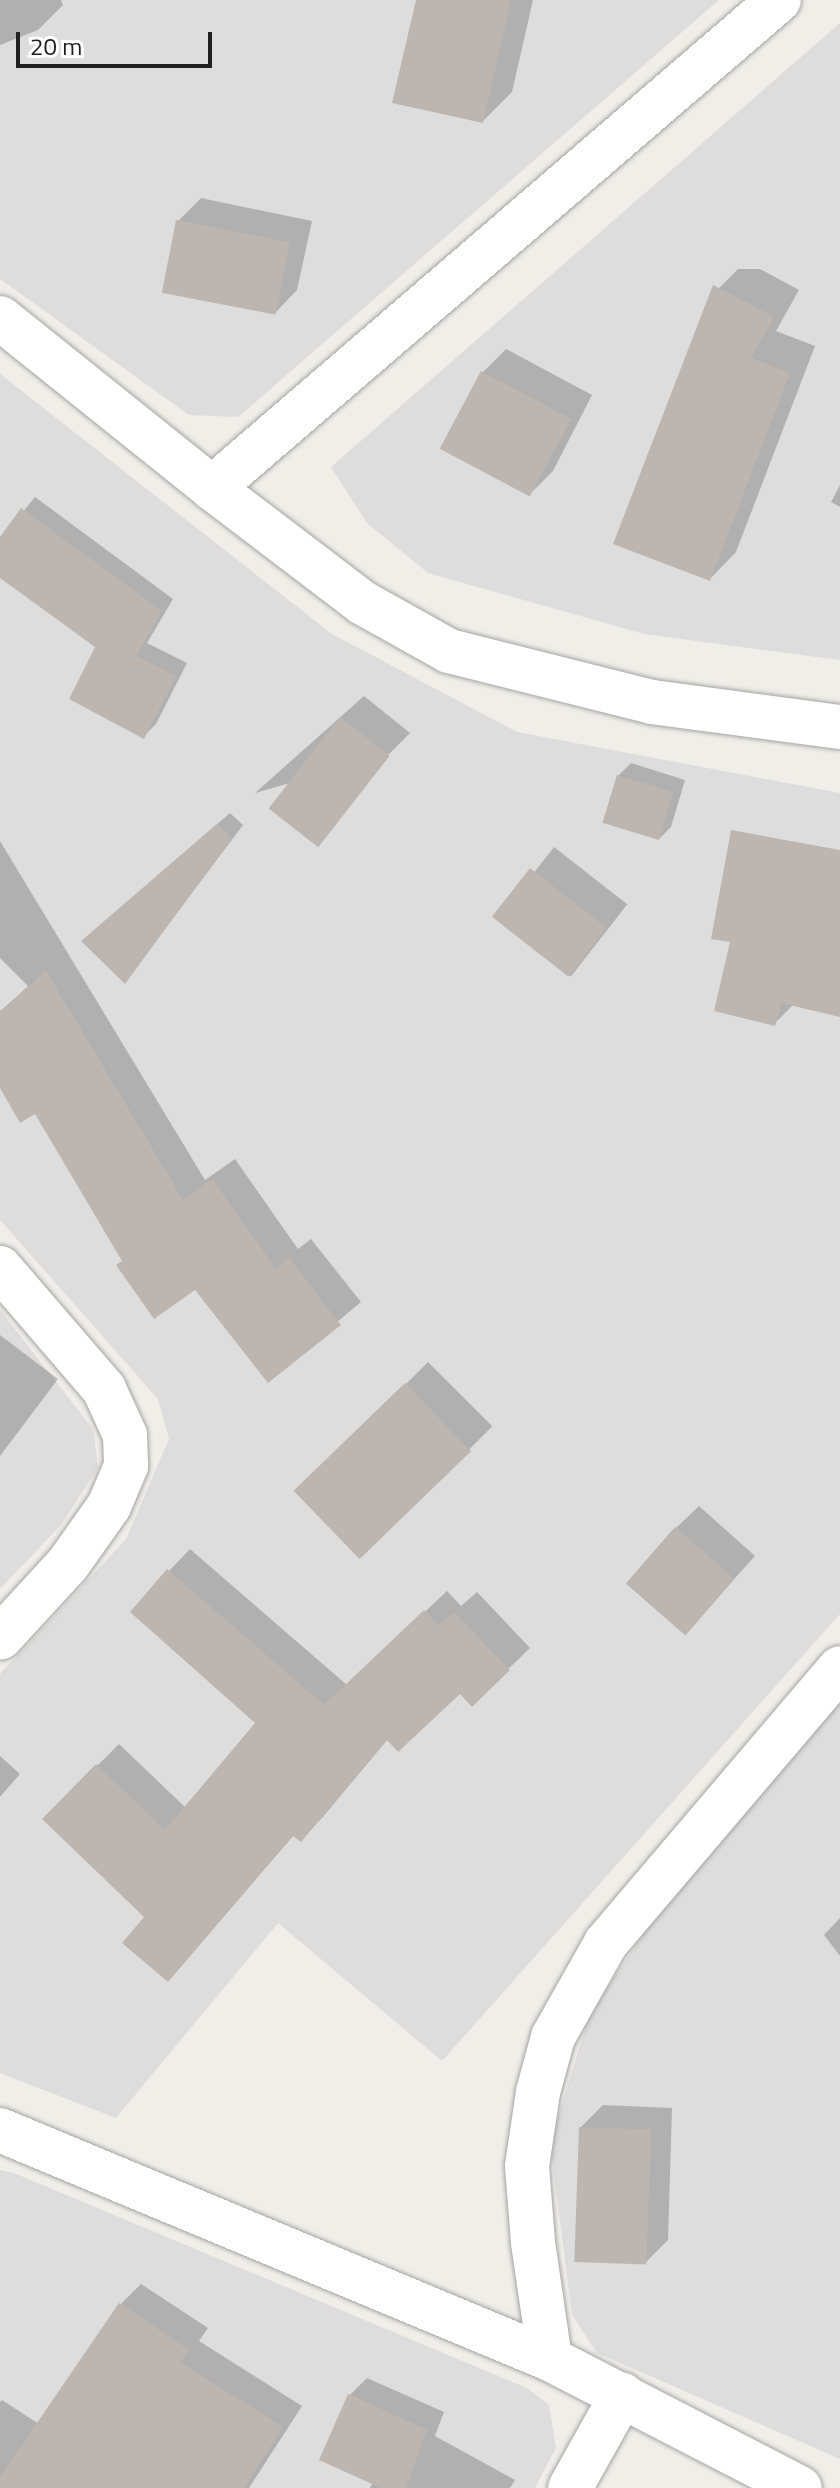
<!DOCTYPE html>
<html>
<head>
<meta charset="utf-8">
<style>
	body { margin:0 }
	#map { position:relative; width:840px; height:2488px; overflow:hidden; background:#f0eee8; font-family:"Titillium Web",sans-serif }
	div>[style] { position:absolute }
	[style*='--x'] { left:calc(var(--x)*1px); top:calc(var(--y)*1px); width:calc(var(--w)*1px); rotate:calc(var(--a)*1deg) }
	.residential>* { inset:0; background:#dedddd }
	.shadow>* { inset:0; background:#0003; transform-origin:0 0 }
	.building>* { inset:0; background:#bdb6b0; transform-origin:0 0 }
	.roads { filter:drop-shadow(0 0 2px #a4a4a4) drop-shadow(0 0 2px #a4a4a4) }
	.minor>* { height:44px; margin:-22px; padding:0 22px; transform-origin:22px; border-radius:22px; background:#fff }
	span { translate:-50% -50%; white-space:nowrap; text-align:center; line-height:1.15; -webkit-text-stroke:7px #fff; paint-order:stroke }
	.scale { position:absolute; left:16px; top:32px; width:196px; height:36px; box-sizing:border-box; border:4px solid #202020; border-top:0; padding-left:10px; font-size:24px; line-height:28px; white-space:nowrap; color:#202020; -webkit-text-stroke:6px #fff; paint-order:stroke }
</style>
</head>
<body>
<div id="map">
	<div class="residential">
		<div style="clip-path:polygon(0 0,719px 0,238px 417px,189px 415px,0 279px)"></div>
		<div style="clip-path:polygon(840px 23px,840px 660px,644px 634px,428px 573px,367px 523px,331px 467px)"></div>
		<div style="clip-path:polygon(0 374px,332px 634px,517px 732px,840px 793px,840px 1614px,442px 2061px,278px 1923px,116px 2118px,0 2073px,0 1674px,126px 1539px,169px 1439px,158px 1399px,0 1220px)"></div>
		<div style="clip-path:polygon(0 1310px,93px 1429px,98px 1468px,61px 1525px,0 1589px)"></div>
		<div style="clip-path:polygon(840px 1703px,840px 2459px,597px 2353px,572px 2315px,550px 2143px,590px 2013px,650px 1924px)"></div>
		<div style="clip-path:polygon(0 2170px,14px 2173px,527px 2388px,549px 2405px,556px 2448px,535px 2488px,0 2488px)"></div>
	</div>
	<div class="shadow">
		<div style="clip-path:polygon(0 0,61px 0,63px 5px,38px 30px,0 45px)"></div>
		<div style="clip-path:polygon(418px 0,533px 0,512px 92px,483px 121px)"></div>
		<div style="clip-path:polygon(201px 198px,312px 221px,297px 290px,275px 313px,178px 221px)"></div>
		<div style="clip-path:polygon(738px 269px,760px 269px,799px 290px,776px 331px,815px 346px,736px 552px,710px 579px,711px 296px)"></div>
		<div style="clip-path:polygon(506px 349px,592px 395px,553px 471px,530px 494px,444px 449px,483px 372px)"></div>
		<div style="clip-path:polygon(840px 485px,840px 507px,831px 502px)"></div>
		<div style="clip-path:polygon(35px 497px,173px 599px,147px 643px,187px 663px,156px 724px,144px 736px,97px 647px,0 575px,0 540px)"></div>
		<div style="clip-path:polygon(364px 696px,410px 733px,388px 755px,255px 793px)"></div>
		<div style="clip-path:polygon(631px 763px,685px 780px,671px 827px,659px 839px,618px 776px)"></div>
		<div style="clip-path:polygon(230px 813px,243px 825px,125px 982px,96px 929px)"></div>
		<div style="clip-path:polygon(0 841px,205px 1180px,235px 1159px,298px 1249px,311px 1239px,361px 1302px,268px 1380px,195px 1288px,124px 1260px,36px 1111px,0 1084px,2px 1011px,28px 986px,0 958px)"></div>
		<div style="left:554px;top:847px;width:93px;height:92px;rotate:38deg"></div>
		<div style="clip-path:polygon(840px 890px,840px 1015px,794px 1004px,774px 1024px,716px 1010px)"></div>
		<div style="clip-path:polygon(0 1335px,58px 1379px,0 1456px)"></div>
		<div style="left:428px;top:1362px;width:91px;height:185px;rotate:45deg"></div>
		<div style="clip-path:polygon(699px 1506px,755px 1556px,706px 1610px,676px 1528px)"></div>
		<div style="clip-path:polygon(190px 1549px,347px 1685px,447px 1591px,461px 1606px,477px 1592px,530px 1648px,472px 1704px,460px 1691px,388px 1739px,322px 1818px,301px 1839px,295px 1834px,168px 1979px,146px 1917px,44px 1819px,119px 1744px,186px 1808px,258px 1723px,169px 1571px)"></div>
		<div style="clip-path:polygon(0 1756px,20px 1774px,0 1797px)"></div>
		<div style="clip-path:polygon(840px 1918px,840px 1956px,824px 1935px)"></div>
		<div style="clip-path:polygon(603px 2105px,672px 2108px,668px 2240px,645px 2263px,580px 2128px)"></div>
		<div style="clip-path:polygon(141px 2284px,208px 2328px,199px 2341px,302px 2406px,249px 2488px,0 2488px,0 2402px,2px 2400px,39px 2424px,121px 2304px)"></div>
		<div style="clip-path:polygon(367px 2378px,444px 2412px,435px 2436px,515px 2480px,510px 2488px,370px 2488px,373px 2482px,350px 2395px)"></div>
	</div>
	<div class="building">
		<div style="clip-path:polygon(416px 0,511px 0,483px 123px,392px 103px)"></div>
		<div style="left:176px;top:220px;width:116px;height:74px;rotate:11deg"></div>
		<div style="clip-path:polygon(713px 285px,774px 317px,751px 358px,790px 373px,710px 581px,613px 544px)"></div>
		<div style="left:481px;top:371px;width:102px;height:88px;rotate:28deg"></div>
		<div style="clip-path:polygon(21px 508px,162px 611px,136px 656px,176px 676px,144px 739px,69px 699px,95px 647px,0 578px,0 537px)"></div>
		<div style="left:340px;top:717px;width:63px;height:116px;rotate:38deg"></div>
		<div style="left:617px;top:775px;width:59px;height:50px;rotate:17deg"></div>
		<div style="clip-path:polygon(217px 824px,232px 838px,125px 984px,81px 941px)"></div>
		<div style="clip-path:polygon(731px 830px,840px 850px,840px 1017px,781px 1003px,775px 1026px,714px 1011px,730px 942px,711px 939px)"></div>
		<div style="left:530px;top:868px;width:97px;height:62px;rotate:38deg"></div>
		<div style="clip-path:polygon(46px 971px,183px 1200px,212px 1179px,276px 1269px,289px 1258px,341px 1325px,268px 1383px,195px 1290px,154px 1319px,116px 1265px,122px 1261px,35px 1114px,20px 1123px,0 1088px,0 1011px)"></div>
		<div style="left:405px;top:1383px;width:95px;height:155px;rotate:46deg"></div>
		<div style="left:675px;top:1527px;width:79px;height:75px;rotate:41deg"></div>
		<div style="clip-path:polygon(167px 1569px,324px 1705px,424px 1610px,438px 1626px,454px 1612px,510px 1670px,472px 1707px,460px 1694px,398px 1752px,387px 1740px,301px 1842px,293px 1836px,168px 1982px,122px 1943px,144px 1917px,42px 1819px,96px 1764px,165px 1830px,255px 1723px,130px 1612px)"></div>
		<div style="left:579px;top:2127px;width:72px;height:135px;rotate:2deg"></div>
		<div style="clip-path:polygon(119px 2303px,189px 2350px,180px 2362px,283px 2427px,244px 2488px,0 2488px,0 2477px)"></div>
		<div style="clip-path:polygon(348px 2394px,427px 2430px,406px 2488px,381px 2488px,319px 2460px)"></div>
	</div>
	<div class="roads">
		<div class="minor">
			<div style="--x:0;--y:318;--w:272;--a:38.7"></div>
			<div style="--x:212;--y:488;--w:190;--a:37.3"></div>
			<div style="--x:363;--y:603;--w:98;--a:29.2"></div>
			<div style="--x:449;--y:651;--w:209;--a:14.1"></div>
			<div style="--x:652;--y:702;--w:190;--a:7.6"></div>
			<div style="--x:212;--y:488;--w:748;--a:-40.72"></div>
			<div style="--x:0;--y:1268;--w:160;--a:49.3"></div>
			<div style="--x:104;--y:1389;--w:51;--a:65.5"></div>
			<div style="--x:125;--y:1435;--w:31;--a:88"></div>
			<div style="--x:126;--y:1466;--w:43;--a:113"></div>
			<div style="--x:109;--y:1506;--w:71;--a:125.3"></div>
			<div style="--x:68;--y:1564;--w:100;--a:132.6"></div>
			<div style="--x:0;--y:2130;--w:596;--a:22.61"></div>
			<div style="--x:550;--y:2359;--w:281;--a:27.3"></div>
			<div style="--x:550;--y:2359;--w:118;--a:-98.3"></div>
			<div style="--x:533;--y:2242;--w:76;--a:-94.5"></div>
			<div style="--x:527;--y:2166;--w:75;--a:-81.5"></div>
			<div style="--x:538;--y:2092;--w:57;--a:-74.7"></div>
			<div style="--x:553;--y:2037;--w:108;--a:-60.6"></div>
			<div style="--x:606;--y:1943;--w:361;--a:-49.6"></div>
			<div style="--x:570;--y:2488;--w:107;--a:-60.8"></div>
		</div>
	</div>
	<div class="scale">20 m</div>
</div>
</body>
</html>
